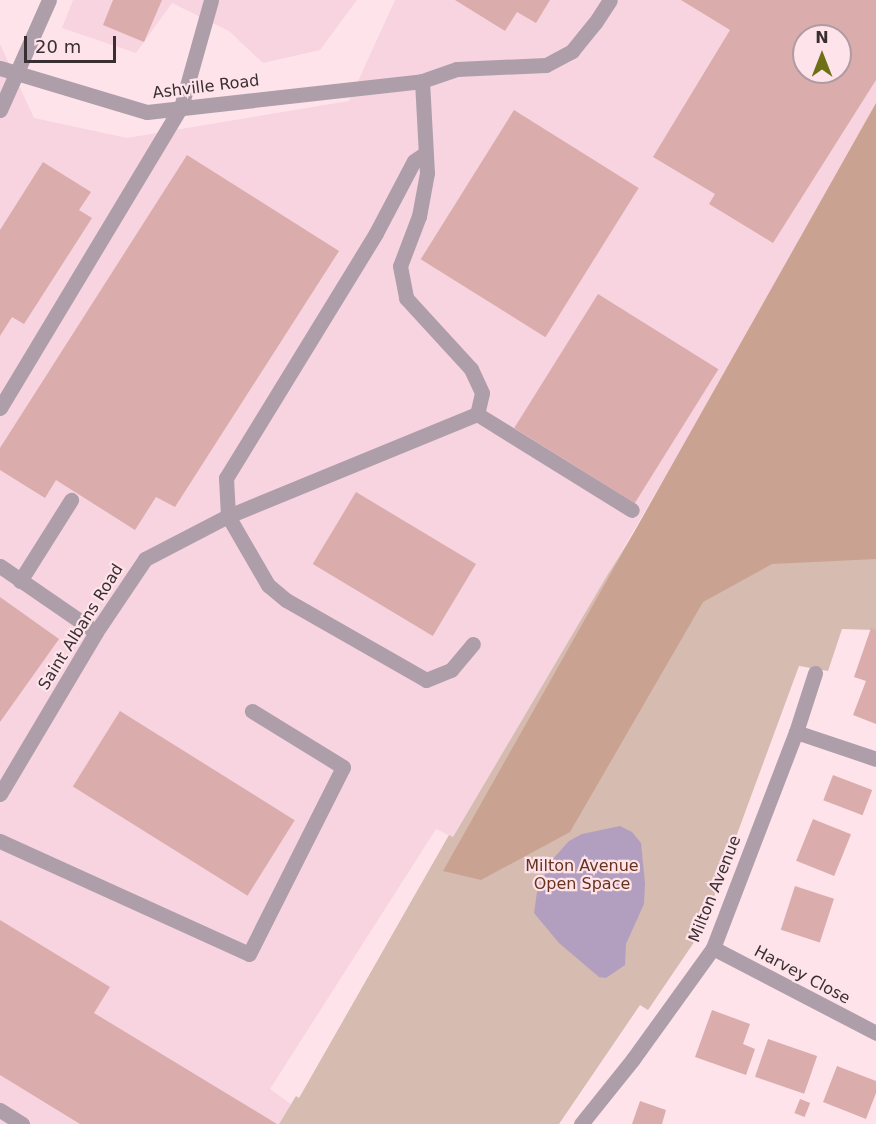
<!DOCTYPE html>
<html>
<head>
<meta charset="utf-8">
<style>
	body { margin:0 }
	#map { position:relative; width:876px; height:1124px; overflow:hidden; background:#fee3eb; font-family:"DejaVu Sans",sans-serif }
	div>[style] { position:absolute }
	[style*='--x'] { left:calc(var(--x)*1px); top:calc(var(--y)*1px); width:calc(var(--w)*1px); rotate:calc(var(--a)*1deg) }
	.built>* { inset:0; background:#f7d4df }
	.green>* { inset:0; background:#d6bbb0 }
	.forest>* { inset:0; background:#caa292 }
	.water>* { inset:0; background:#b29fc0 }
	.building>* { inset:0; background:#daadac; transform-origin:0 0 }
	.minor>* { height:15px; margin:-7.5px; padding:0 7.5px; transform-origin:7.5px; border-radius:7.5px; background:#ad9ea9 }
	span { translate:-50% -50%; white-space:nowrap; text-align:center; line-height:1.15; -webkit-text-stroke:4.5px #fee3eb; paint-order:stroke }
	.street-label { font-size:16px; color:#392f32 }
	.park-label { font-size:16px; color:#68331d }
	.north { position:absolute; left:792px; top:24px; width:60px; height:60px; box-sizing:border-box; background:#fee3eb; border:2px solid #af9ba1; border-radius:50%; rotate:0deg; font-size:16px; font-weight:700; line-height:24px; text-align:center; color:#392f32 }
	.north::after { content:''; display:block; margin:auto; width:21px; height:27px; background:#6f7015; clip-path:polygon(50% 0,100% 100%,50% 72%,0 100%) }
	.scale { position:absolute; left:24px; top:36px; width:92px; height:27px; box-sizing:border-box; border:3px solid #392f32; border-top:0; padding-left:8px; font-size:18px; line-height:21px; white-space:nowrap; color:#392f32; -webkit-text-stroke:4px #fee3eb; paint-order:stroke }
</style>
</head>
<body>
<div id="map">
	<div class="built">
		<div style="clip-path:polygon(73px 0,357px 0,320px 50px,263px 63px,229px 31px,172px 3px,136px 53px,62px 28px)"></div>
		<div style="clip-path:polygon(evenodd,395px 0,876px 0,876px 103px,737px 355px,453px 837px,436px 829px,270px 1089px,291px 1104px,279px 1124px,0 1124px,0 44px,34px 118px,127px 138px,349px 101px,395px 0,804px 36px,840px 36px,840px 72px,804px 72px,804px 36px)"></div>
	</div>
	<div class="green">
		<div style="clip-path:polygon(876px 486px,876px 630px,842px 629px,828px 671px,799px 666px,701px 932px,648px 1010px,640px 1005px,559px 1124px,279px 1124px,296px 1096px,299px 1098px,449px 835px,453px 837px,608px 574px,657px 496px)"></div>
	</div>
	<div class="forest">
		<div style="clip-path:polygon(876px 103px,876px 559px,772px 564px,703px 602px,570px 832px,481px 880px,443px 871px)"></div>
	</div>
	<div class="water">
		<div style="clip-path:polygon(620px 826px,632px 832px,641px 843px,645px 883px,644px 904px,626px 944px,625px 965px,606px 978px,599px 977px,559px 943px,534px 913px,537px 892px,551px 861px,569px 841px,582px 834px)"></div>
	</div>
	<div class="building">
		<div style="clip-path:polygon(113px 0,162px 0,144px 42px,103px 25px)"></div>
		<div style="clip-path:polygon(455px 0,550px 0,536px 23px,517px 12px,505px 31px)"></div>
		<div style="clip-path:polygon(evenodd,681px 0,876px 0,876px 80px,773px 243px,709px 204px,715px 194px,653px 157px,730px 30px,681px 0,804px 36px,840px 36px,840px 72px,804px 72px,804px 36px)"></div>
		<div style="left:514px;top:110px;width:147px;height:176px;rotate:32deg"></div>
		<div style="clip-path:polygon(187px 155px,339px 251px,175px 507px,156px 497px,135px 530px,56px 480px,45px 498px,0 470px,0 448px)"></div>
		<div style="clip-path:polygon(43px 162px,91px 192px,79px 210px,92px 218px,24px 324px,12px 317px,0 336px,0 230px)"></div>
		<div style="left:598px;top:294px;width:142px;height:158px;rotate:32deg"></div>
		<div style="left:356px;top:492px;width:140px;height:84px;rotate:31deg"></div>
		<div style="clip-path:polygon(0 597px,59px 639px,0 722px)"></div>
		<div style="clip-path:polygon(871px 628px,876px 630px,876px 724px,853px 715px,866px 681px,854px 677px)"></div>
		<div style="left:120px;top:711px;width:206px;height:89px;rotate:32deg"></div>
		<div style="left:833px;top:775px;width:42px;height:27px;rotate:21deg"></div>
		<div style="left:813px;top:819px;width:41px;height:45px;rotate:22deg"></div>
		<div style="left:795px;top:886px;width:41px;height:46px;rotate:18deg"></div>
		<div style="clip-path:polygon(0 920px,110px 987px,94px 1013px,277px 1124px,80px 1124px,0 1075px)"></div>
		<div style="clip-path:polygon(712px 1010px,750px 1024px,743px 1044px,755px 1049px,746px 1075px,695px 1057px)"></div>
		<div style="left:768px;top:1039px;width:52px;height:40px;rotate:19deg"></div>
		<div style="clip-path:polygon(837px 1066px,876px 1081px,876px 1093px,866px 1119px,823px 1102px)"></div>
		<div style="left:800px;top:1099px;width:11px;height:15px;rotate:22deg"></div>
		<div style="clip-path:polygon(640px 1101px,666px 1110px,662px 1124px,632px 1124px)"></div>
	</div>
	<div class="minor">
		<div style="--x:0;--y:68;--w:153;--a:16.7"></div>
		<div style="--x:147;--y:112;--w:277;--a:-6.4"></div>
		<div style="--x:422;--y:81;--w:37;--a:-19"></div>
		<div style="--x:457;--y:69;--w:89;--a:-2.6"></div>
		<div style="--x:546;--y:65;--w:30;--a:-28"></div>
		<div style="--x:572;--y:51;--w:36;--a:-51"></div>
		<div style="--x:595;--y:23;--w:27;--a:-57"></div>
		<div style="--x:422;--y:81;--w:92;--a:86.9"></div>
		<div style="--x:427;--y:173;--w:44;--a:100.5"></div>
		<div style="--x:419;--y:216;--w:53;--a:110.8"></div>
		<div style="--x:400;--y:266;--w:33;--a:79"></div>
		<div style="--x:406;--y:298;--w:96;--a:47.5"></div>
		<div style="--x:471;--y:369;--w:26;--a:65"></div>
		<div style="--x:482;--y:393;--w:22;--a:103"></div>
		<div style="--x:477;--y:414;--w:269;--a:157.7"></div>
		<div style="--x:228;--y:516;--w:38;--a:-93"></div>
		<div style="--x:226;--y:478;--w:287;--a:-58.5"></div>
		<div style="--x:376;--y:233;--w:81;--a:-62.2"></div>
		<div style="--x:414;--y:161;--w:14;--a:-34"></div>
		<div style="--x:0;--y:110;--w:120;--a:-66"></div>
		<div style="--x:0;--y:408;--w:351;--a:-59"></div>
		<div style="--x:181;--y:107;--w:111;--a:-74.3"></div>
		<div style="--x:477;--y:414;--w:182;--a:31.8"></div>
		<div style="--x:0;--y:566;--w:116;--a:34.5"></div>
		<div style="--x:20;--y:581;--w:96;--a:-57.8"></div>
		<div style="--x:796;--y:732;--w:84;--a:18.6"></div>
		<div style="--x:0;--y:794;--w:188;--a:-59.3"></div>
		<div style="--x:96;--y:632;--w:88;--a:-56.1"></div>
		<div style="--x:145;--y:559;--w:93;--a:-27.4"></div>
		<div style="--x:228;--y:516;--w:80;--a:59.9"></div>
		<div style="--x:268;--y:585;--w:23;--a:40"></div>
		<div style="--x:286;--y:600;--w:161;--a:29.7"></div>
		<div style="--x:426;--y:680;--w:27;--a:-22"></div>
		<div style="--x:451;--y:670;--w:34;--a:-50"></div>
		<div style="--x:0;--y:841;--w:273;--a:24.4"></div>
		<div style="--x:249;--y:954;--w:209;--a:-63.3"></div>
		<div style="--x:343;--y:767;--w:107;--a:-148.4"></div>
		<div style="--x:713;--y:948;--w:184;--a:27.5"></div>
		<div style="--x:0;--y:1110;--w:26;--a:32"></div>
		<div style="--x:581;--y:1124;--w:83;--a:-51.3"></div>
		<div style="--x:633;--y:1059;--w:137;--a:-54.2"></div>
		<div style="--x:713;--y:948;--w:231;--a:-69"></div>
		<div style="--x:796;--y:732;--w:62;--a:-72.1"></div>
	</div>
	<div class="street-label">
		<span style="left:206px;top:87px;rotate:-7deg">Ashville Road</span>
		<span style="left:81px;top:627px;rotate:-58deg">Saint Albans Road</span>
		<span style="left:715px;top:889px;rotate:-68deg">Milton Avenue</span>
		<span style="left:802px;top:975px;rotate:28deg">Harvey Close</span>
	</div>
	<div class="park-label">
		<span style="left:582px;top:875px">Milton Avenue<br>Open Space</span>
	</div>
	<div class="north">N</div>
	<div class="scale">20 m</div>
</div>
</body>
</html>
